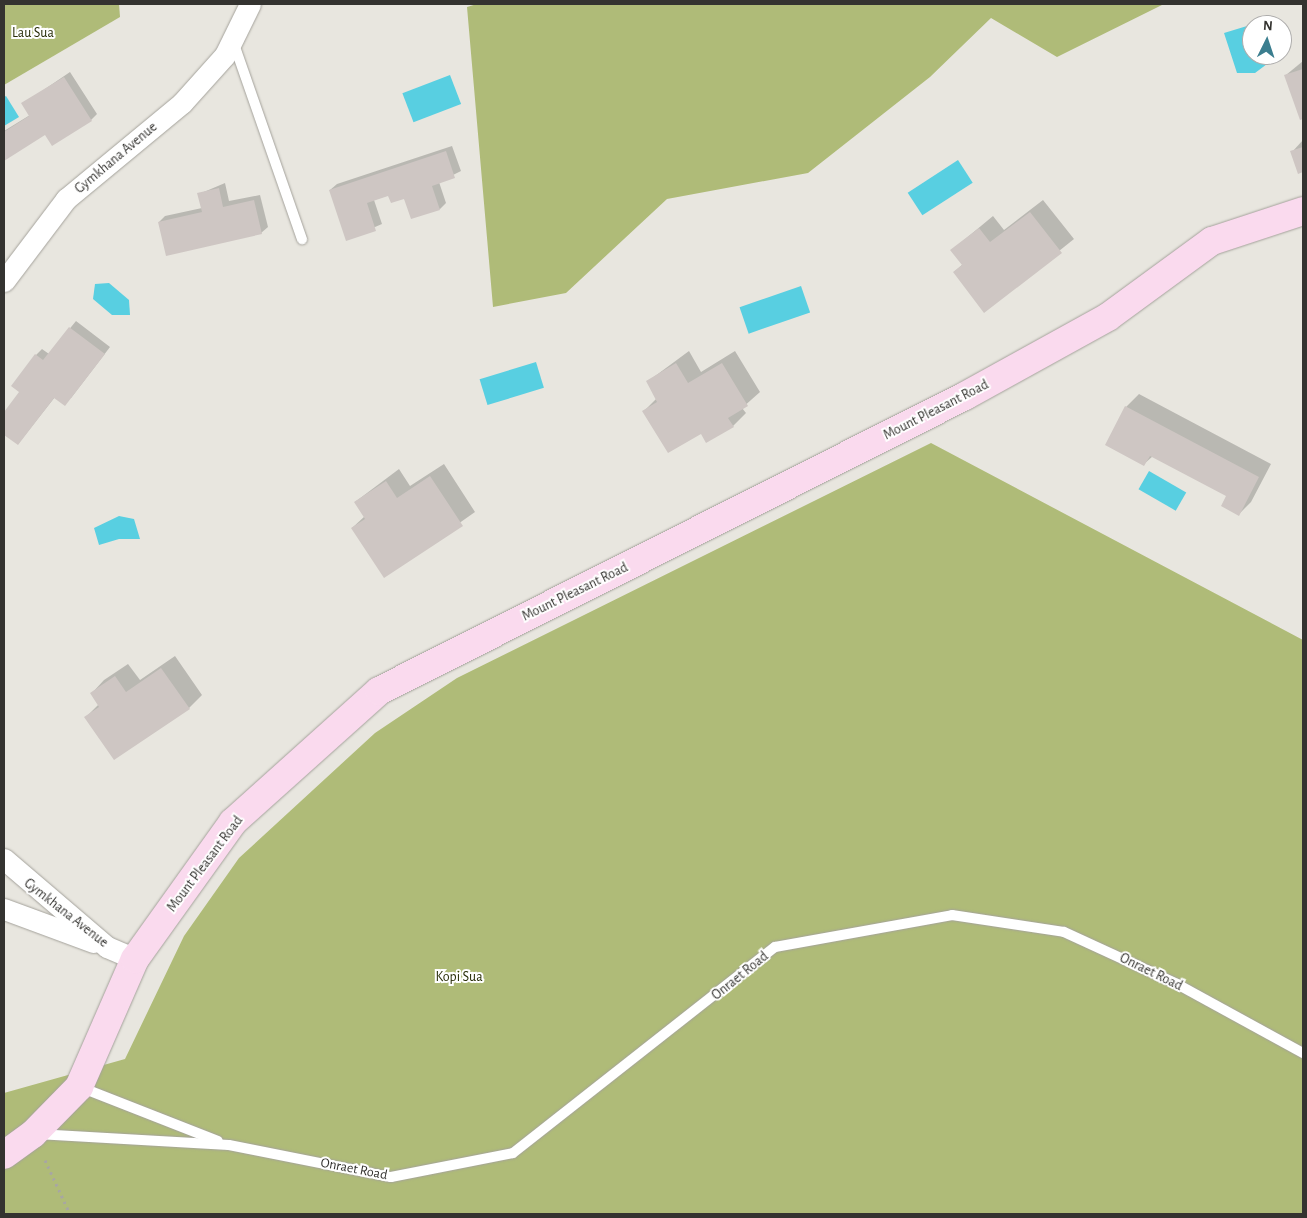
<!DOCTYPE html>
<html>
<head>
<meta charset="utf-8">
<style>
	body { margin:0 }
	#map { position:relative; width:1307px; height:1218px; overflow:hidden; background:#e8e6df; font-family:"Alegreya Sans",sans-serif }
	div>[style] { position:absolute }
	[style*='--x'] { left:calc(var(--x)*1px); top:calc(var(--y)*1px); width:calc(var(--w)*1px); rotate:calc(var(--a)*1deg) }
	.green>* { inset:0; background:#afbb78 }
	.water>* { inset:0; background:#58cfe1; transform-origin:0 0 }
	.shadow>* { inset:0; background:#0003 }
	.building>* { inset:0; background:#cec6c3 }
	.path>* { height:3px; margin-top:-1.5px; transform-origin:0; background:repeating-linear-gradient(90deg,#a8a7a1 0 2.5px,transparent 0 6.5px) }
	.roads { filter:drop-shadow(0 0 1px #a4a29b) drop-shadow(0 0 1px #a4a29b) }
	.lane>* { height:10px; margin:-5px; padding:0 5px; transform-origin:5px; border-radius:5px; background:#fff }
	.street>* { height:21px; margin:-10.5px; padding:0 10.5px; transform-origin:10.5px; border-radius:10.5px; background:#fff }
	.secondary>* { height:28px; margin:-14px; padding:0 14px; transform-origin:14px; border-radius:14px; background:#fadaee }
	span { translate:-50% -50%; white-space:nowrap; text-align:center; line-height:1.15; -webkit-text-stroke:4px #fff; paint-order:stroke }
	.park-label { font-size:14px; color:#292e09 }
	.street-label { font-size:14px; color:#343330 }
	.frame { position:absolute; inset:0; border:5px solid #343330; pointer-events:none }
	.north { position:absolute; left:1242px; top:15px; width:50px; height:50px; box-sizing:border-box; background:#fff; border:1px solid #aeadac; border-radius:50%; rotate:4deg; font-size:14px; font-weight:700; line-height:20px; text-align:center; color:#343330 }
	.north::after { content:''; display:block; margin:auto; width:18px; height:22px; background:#3b7e8f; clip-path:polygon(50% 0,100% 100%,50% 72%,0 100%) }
</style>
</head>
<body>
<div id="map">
	<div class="green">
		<div style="clip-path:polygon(4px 4px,119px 4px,120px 17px,4px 85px)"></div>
		<div style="clip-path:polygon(477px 4px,1164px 4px,1057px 57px,991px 18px,930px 77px,808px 173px,667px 199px,566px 293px,493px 307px,467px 7px)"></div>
		<div style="clip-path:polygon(931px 443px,1303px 640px,1303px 1214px,4px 1214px,4px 1093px,125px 1059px,184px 936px,239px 858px,375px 733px,457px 678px)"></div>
	</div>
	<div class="water">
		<div style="clip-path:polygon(1247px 26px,1252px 33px,1252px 55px,1264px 55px,1267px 64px,1255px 73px,1237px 73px,1224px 33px)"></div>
		<div style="left:450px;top:75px;width:31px;height:51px;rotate:69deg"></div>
		<div style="clip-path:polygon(6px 96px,19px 117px,4px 126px,4px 97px)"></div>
		<div style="left:958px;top:160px;width:27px;height:60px;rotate:57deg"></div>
		<div style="clip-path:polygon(109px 283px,129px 300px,130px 315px,112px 315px,93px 299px,95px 284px)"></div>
		<div style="left:801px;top:286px;width:28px;height:65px;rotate:71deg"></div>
		<div style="left:536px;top:362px;width:27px;height:59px;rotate:73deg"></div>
		<div style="left:1149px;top:471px;width:43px;height:21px;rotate:30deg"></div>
		<div style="clip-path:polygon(119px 516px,134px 519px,140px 539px,119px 539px,99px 545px,94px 528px)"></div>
	</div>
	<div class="shadow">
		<div style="clip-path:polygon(1303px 61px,1303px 117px,1301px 118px,1286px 75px)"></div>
		<div style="clip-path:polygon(70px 72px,97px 114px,91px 120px,45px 134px,4px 159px,4px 131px,30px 115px,23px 104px)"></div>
		<div style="clip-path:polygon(1303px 140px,1303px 171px,1299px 172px,1292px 152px)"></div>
		<div style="clip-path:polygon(452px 146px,461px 171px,439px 182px,446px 203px,440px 209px,389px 195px,374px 200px,382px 224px,347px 239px,330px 190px,337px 184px)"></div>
		<div style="clip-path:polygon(225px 183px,229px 201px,260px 195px,268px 227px,261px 233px,159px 222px,165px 216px,202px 208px,199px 194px)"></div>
		<div style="clip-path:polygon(1043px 200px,1074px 239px,984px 311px,954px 272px,963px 264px,952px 250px,993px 216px,1004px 230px)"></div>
		<div style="clip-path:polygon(76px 321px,110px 347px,71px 398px,55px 397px,18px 444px,4px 433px,4px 414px,20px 392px,12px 386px,36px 355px,42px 349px,49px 354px)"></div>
		<div style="clip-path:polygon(689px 351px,701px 372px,735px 351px,760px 392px,742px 408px,746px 413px,733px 426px,701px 432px,644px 411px,657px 398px,647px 382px)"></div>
		<div style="clip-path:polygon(1139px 394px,1271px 464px,1251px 502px,1239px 514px,1228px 495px,1153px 456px,1144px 464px,1126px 407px)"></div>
		<div style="clip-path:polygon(444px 464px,475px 512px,384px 576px,352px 528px,365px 516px,355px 502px,399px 469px,410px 486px)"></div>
		<div style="clip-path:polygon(175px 656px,202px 695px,189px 708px,86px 717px,99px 704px,92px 693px,104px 680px,128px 664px,140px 680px)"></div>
	</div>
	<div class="building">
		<div style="clip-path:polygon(1303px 69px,1303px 119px,1300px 120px,1284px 75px)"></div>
		<div style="clip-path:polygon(64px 77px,92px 121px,52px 146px,45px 135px,4px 161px,4px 132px,29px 116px,21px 103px)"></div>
		<div style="clip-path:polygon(1303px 147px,1303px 172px,1298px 174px,1290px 151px)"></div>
		<div style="clip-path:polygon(446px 151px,455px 178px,432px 186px,440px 210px,411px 219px,404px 199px,391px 203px,388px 196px,367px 203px,376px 231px,346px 241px,329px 190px)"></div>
		<div style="clip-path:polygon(219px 188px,223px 207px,254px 200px,262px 234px,166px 256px,158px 222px,202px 212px,197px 193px)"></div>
		<div style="clip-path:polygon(1030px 212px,1062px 253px,984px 313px,953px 272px,962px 265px,950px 250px,979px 228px,990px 242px)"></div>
		<div style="clip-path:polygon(69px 327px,105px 354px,65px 406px,54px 398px,18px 445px,4px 435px,4px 412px,19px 392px,11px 386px,35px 354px,43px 360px)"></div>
		<div style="clip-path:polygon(676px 363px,688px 383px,722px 363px,748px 406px,728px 418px,734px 427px,706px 443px,701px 434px,668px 453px,642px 411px,657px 402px,646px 381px)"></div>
		<div style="clip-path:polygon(1125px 406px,1259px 477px,1239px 516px,1221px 506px,1226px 496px,1150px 456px,1144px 466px,1105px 445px)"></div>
		<div style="clip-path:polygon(430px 476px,463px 526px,384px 578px,351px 528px,365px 519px,354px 502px,386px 481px,397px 498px)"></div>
		<div style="clip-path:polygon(161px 668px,190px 709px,114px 760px,84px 717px,99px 707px,90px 693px,115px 676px,126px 692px)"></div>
	</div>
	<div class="path">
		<div style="--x:45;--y:1160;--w:60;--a:65.2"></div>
	</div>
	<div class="roads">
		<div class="lane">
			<div style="--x:233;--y:41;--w:210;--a:70.8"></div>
			<div style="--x:80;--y:1087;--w:148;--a:21.4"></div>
			<div style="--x:37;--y:1134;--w:192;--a:3.3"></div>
			<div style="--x:229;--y:1145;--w:165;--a:11.2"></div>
			<div style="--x:391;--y:1177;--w:124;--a:-11.1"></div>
			<div style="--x:513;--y:1153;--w:333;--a:-38.2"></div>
			<div style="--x:775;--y:947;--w:180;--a:-10.2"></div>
			<div style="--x:952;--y:915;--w:113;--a:8.6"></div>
			<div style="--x:1064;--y:932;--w:124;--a:24.7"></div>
			<div style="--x:1177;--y:984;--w:144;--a:28.7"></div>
		</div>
		<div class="street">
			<div style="--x:4;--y:281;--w:103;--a:-52.9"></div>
			<div style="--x:66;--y:199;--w:151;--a:-39.6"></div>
			<div style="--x:182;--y:103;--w:64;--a:-48.1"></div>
			<div style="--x:225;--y:55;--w:57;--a:-63.9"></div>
			<div style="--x:4;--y:859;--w:135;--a:40.5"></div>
			<div style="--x:107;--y:947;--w:30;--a:23"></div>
			<div style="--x:4;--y:909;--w:95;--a:20.3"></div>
		</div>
		<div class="secondary">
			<div style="--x:4;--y:1155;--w:36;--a:-36"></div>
			<div style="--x:33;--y:1134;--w:66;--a:-45.6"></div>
			<div style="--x:79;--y:1087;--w:140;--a:-66.4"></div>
			<div style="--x:135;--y:959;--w:168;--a:-54.4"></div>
			<div style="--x:233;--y:822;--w:196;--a:-41.9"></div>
			<div style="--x:379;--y:691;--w:656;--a:-26.72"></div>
			<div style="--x:965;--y:396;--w:163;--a:-28.9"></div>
			<div style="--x:1108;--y:317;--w:129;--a:-36.2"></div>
			<div style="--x:1212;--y:241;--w:96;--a:-18.2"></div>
		</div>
	</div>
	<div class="park-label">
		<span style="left:33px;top:33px">Lau Sua</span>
		<span style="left:459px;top:977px">Kopi Sua</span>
	</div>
	<div class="street-label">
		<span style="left:116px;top:158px;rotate:-40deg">Gymkhana Avenue</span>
		<span style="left:936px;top:410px;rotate:-27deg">Mount Pleasant Road</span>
		<span style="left:575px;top:592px;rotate:-26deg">Mount Pleasant Road</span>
		<span style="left:205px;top:864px;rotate:-53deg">Mount Pleasant Road</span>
		<span style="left:66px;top:913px;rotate:38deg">Gymkhana Avenue</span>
		<span style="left:1151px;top:972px;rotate:26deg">Onraet Road</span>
		<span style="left:740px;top:976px;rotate:-39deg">Onraet Road</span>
		<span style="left:354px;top:1169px;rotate:11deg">Onraet Road</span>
	</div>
	<div class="frame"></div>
	<div class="north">N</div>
</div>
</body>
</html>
